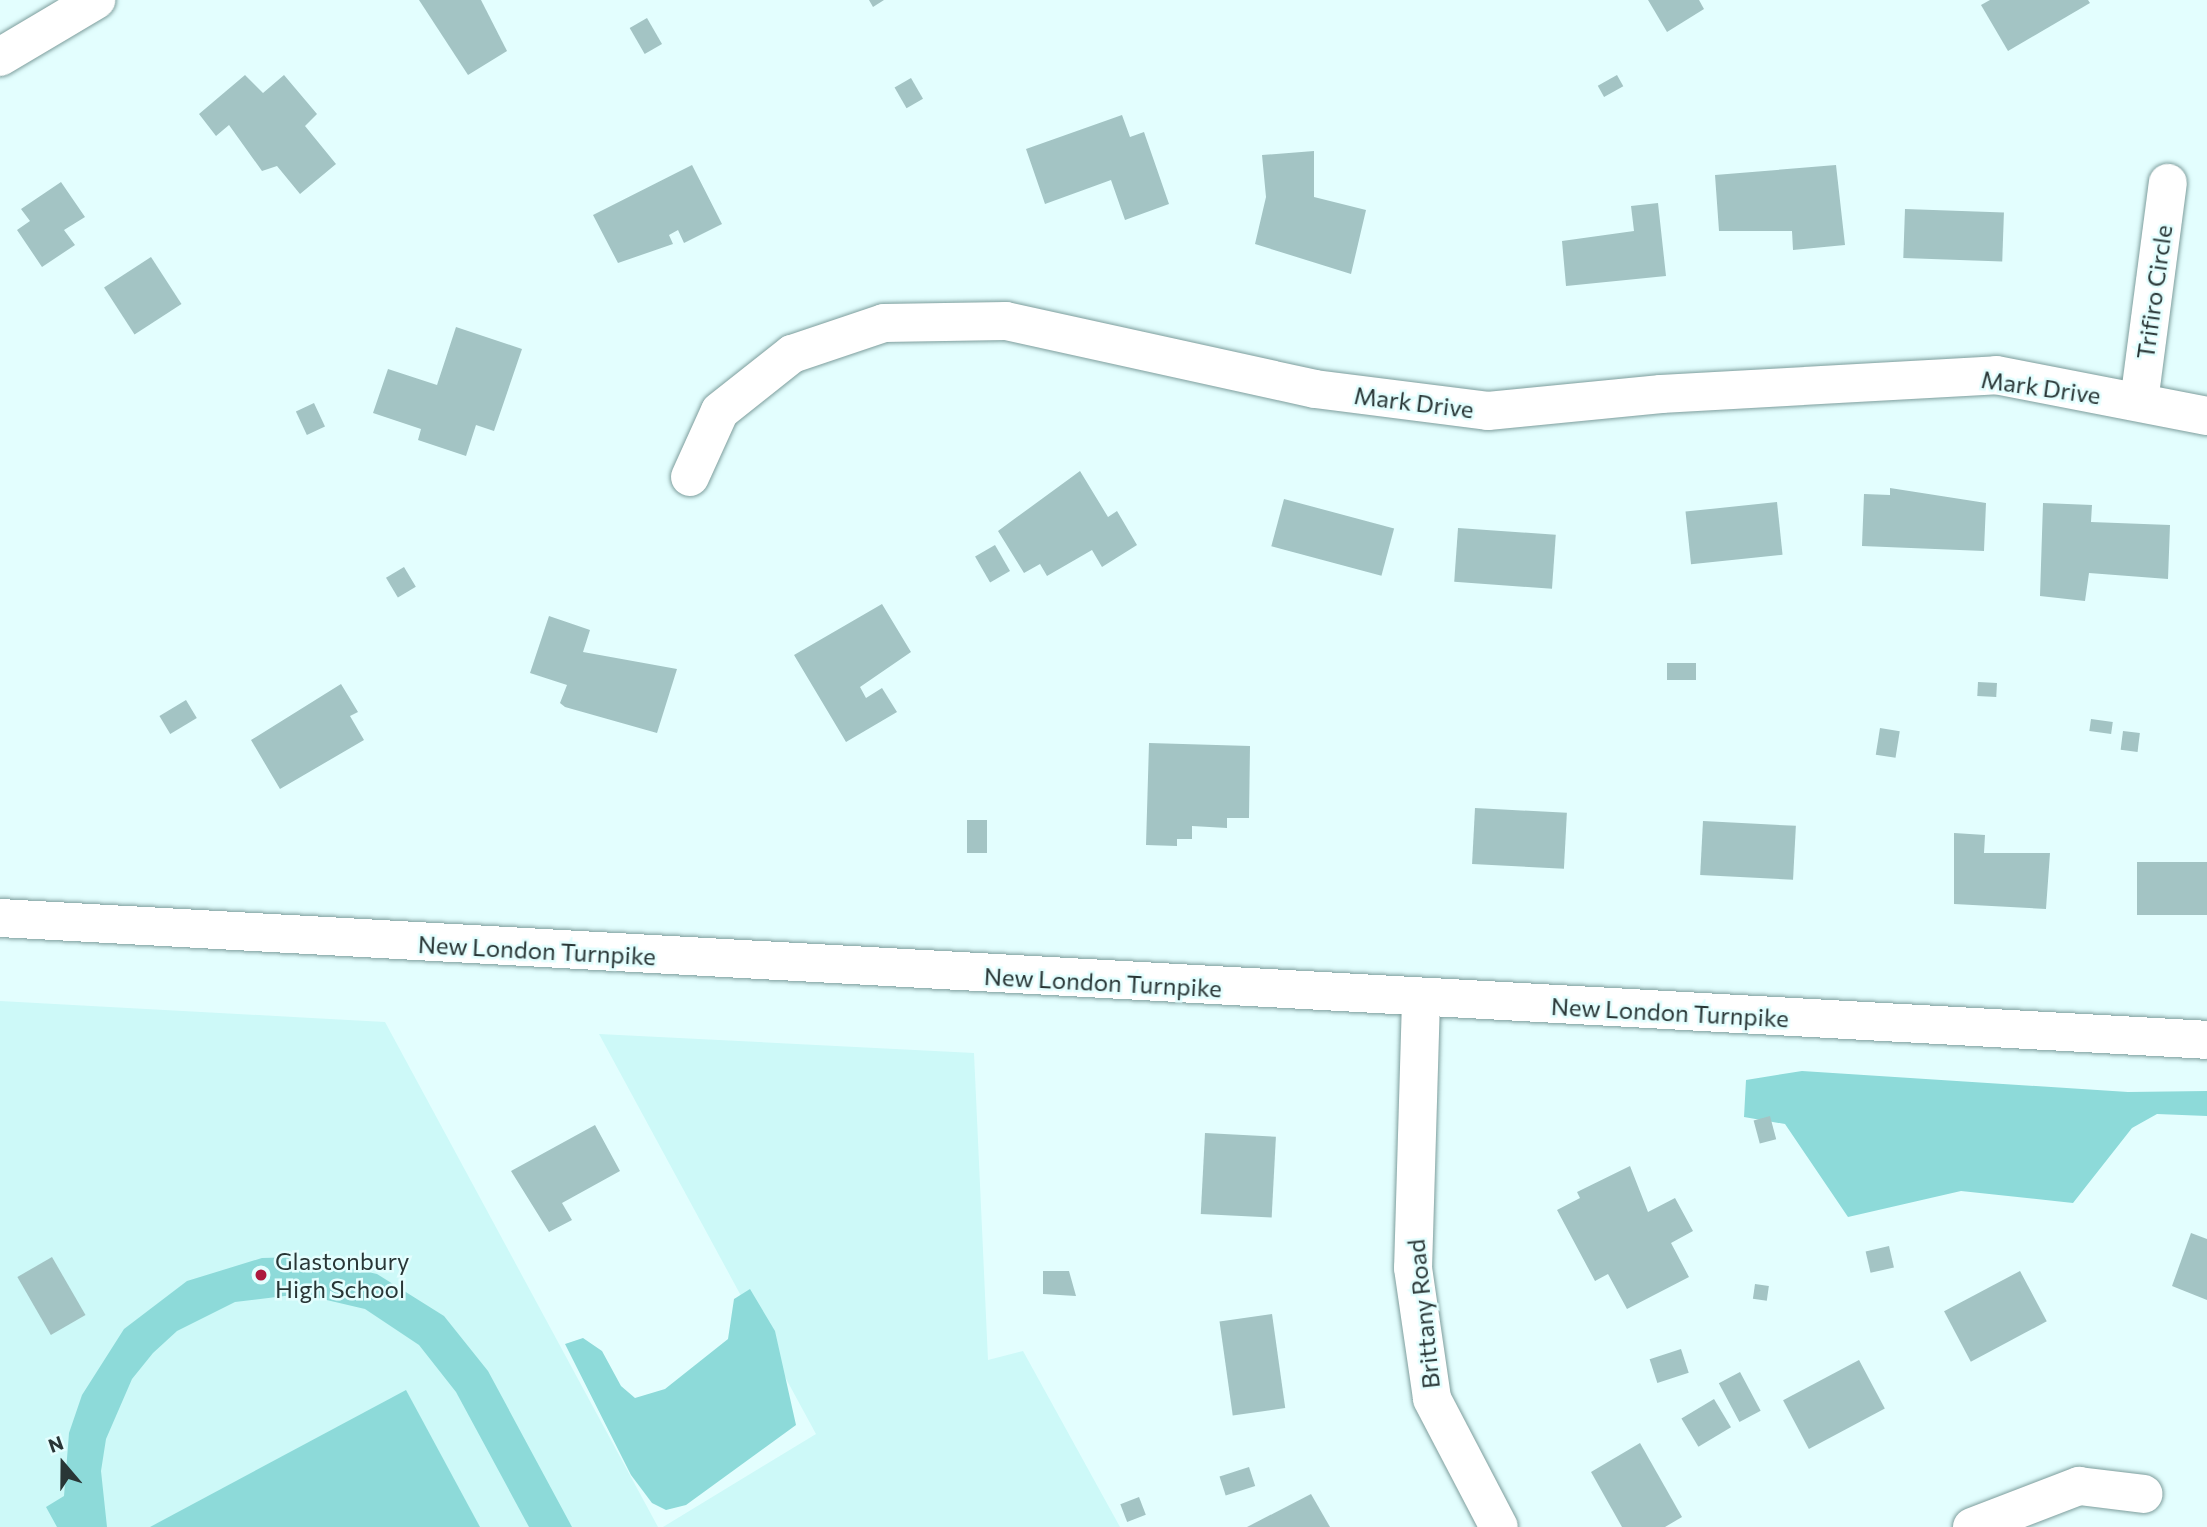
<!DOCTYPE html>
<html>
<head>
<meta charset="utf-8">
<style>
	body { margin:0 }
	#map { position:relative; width:2207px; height:1527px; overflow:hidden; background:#e3fefe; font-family:Commissioner,sans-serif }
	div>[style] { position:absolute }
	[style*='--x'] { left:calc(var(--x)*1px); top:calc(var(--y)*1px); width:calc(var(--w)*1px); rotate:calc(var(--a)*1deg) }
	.built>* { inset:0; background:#cdf9f8 }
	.green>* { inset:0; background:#8ddad9 }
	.building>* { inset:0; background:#a3c4c4; transform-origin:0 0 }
	.roads { filter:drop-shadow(0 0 2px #7d9d9c) drop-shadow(0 0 2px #7d9d9c) }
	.minor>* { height:38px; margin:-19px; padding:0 19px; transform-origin:19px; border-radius:19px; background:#fff }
	.tertiary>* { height:38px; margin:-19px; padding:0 19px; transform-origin:19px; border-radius:19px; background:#fff }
	.dots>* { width:19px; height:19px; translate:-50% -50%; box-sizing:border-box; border:4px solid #e3fefe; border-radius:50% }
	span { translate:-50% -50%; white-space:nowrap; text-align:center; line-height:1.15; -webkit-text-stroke:5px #e3fefe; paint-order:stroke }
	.street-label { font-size:24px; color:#293636 }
	.poi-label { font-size:24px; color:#293636 }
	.left { translate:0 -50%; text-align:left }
	.north { position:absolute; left:28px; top:1429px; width:70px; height:70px; -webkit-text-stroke:5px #e3fefe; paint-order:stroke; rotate:340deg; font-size:19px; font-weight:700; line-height:28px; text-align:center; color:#293636 }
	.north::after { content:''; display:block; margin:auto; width:24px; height:32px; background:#293636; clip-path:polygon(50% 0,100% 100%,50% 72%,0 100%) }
</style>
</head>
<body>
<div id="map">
	<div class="built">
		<div style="clip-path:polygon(0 1001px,385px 1022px,658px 1527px,0 1527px)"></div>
		<div style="clip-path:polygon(599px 1034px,974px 1053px,988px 1360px,1023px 1351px,1120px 1527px,663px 1527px,816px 1434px)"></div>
	</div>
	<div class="green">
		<div style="clip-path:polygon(1802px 1071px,2128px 1092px,2207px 1091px,2207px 1116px,2157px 1114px,2132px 1128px,2073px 1203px,1961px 1191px,1848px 1217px,1785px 1124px,1744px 1117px,1746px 1080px)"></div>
		<div style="clip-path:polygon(301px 1257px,377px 1274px,444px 1316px,488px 1371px,572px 1527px,529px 1527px,456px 1392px,419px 1345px,365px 1309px,301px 1294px,235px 1302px,177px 1331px,153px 1353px,132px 1379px,106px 1439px,101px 1471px,107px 1527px,57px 1527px,46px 1507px,64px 1496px,69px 1433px,82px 1395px,124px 1329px,187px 1281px,262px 1258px)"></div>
		<div style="clip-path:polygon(750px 1289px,775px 1331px,796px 1425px,686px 1505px,666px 1510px,652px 1503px,631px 1475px,565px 1344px,583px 1338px,602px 1351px,621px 1386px,635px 1398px,665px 1389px,728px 1339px,734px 1299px)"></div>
		<div style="clip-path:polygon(406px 1390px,480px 1527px,150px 1527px)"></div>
	</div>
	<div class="building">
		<div style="clip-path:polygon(419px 0,481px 0,507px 51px,468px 75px)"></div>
		<div style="clip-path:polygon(869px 0,884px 0,873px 7px)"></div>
		<div style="clip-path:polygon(1648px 0,1699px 0,1704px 9px,1667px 32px)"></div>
		<div style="clip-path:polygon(1990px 0,2088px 0,2090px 3px,2008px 51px,1981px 5px)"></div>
		<div style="left:647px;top:18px;width:30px;height:20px;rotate:60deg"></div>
		<div style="clip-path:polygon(245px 75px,263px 93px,284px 75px,317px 114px,305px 126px,336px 164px,300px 194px,277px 166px,262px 171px,229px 125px,216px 136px,199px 114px)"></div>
		<div style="left:1617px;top:75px;width:13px;height:22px;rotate:61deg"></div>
		<div style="left:911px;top:78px;width:24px;height:19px;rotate:60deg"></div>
		<div style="clip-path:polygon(1122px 115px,1130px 137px,1144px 132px,1169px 204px,1125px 220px,1111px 180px,1045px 204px,1026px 149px)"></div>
		<div style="clip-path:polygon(1314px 151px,1314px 197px,1366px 210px,1351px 274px,1255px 244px,1266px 197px,1262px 155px)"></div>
		<div style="clip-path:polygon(692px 165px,722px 224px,684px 243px,678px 230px,669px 235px,673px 244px,618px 263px,593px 215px)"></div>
		<div style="clip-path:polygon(1836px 165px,1845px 245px,1793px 250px,1792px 231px,1719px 231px,1715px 175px)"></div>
		<div style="clip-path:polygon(61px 182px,85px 217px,64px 230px,75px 245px,42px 267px,17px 230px,30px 221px,21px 209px)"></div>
		<div style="clip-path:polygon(1658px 203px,1666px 276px,1566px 286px,1562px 241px,1634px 231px,1631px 206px)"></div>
		<div style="left:1905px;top:209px;width:99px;height:49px;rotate:2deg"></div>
		<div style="left:151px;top:257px;width:56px;height:56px;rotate:57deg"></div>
		<div style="clip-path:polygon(456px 327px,522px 349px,494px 431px,476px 425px,466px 456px,418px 440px,421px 429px,373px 413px,388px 369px,437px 385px)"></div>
		<div style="left:314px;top:403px;width:26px;height:20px;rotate:65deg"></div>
		<div style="clip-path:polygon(1080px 471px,1108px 517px,1117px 511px,1137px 545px,1102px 567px,1092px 550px,1047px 576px,1040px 564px,1024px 573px,998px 531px)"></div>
		<div style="clip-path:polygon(1890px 488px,1986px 503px,1984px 551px,1862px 546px,1864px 494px,1890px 495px)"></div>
		<div style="left:1284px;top:499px;width:114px;height:49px;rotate:15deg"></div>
		<div style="left:1777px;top:502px;width:53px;height:92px;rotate:84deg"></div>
		<div style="clip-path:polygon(2043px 503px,2092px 505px,2091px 522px,2170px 525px,2168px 579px,2089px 573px,2085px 601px,2040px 596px)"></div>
		<div style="left:1458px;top:528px;width:98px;height:54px;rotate:4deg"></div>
		<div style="left:995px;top:545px;width:30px;height:23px;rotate:60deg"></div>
		<div style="left:404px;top:567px;width:23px;height:21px;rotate:59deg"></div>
		<div style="clip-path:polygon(882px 604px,911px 652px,860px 687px,866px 698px,882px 688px,897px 712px,846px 742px,794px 655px)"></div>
		<div style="clip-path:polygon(549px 616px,590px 630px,583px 652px,677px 669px,657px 733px,565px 707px,560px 703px,567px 685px,530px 673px)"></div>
		<div style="left:1667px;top:663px;width:29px;height:17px"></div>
		<div style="left:1978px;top:682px;width:19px;height:14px;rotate:3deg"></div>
		<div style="clip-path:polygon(341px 684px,358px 712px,350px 716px,364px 740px,280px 789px,251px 740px)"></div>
		<div style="left:186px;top:700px;width:21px;height:31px;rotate:59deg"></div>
		<div style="left:2091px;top:719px;width:22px;height:12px;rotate:8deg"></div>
		<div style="left:1880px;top:728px;width:20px;height:27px;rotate:9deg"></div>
		<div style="left:2123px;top:731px;width:17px;height:19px;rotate:7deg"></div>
		<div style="clip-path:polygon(1149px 743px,1250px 746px,1249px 818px,1227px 818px,1227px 828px,1192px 826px,1192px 839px,1177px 839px,1177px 846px,1146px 845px)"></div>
		<div style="left:1475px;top:808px;width:92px;height:56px;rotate:3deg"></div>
		<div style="left:967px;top:820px;width:20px;height:33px"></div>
		<div style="left:1703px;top:821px;width:93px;height:54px;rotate:3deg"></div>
		<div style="clip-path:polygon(1954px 833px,1985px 835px,1984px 853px,2050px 853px,2046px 909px,1954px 904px)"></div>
		<div style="left:2137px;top:862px;width:70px;height:53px"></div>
		<div style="left:1770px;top:1116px;width:24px;height:17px;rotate:75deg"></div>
		<div style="clip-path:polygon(595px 1125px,620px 1171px,562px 1203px,572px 1220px,549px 1232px,511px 1171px)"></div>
		<div style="left:1205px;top:1133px;width:71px;height:81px;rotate:3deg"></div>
		<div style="clip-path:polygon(1630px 1166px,1648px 1212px,1675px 1198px,1693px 1231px,1671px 1243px,1689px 1277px,1627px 1309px,1608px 1274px,1595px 1281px,1557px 1210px,1580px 1198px,1577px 1192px)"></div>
		<div style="clip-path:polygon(2191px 1233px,2207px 1239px,2207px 1300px,2172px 1286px)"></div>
		<div style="left:1889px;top:1246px;width:22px;height:24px;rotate:77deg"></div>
		<div style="left:52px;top:1257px;width:67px;height:40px;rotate:60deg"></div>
		<div style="clip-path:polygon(1043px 1271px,1069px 1271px,1076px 1296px,1043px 1294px)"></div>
		<div style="left:2020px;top:1271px;width:57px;height:86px;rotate:62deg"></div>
		<div style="left:1755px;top:1284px;width:14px;height:15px;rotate:8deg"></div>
		<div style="left:1272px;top:1314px;width:95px;height:53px;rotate:82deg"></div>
		<div style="left:1681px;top:1349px;width:25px;height:33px;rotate:72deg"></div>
		<div style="left:1859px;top:1360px;width:55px;height:86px;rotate:62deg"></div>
		<div style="left:1740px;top:1372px;width:44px;height:24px;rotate:62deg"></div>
		<div style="left:1714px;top:1399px;width:33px;height:38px;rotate:59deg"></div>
		<div style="clip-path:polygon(1640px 1443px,1682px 1517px,1665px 1527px,1622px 1527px,1591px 1472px)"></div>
		<div style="left:1249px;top:1467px;width:20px;height:31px;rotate:72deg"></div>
		<div style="clip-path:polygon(1311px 1494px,1330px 1527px,1247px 1527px)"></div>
		<div style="left:1139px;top:1497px;width:19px;height:20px;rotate:69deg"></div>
	</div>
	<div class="roads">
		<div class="minor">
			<div style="--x:2139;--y:402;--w:221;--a:-82.5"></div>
			<div style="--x:690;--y:477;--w:72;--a:-65.6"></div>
			<div style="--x:720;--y:411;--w:92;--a:-38.4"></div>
			<div style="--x:792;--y:354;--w:97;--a:-18.6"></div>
			<div style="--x:884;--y:323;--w:122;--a:-0.9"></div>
			<div style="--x:1006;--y:321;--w:316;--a:12.4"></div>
			<div style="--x:1315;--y:389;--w:174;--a:7.2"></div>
			<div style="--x:1488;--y:411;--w:174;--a:-5.6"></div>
			<div style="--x:1661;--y:394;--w:336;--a:-3.2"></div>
			<div style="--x:1996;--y:375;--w:215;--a:11"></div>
			<div style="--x:1421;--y:1000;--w:268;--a:91.7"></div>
			<div style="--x:1413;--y:1268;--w:132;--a:81.7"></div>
			<div style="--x:1432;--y:1399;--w:144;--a:62.4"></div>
			<div style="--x:1972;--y:1527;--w:115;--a:-21"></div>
			<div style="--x:2079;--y:1486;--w:65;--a:7"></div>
		</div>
		<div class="tertiary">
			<div style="--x:0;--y:57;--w:112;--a:-30.7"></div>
			<div style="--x:0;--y:918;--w:2210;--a:3.16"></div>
		</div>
	</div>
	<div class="dots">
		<div style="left:261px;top:1275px;background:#ad183d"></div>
	</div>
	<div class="street-label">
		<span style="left:2154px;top:292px;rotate:-82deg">Trifiro Circle</span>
		<span style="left:2041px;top:387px;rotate:8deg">Mark Drive</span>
		<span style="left:1414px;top:402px;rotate:7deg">Mark Drive</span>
		<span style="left:537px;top:950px;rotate:3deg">New London Turnpike</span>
		<span style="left:1103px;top:982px;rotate:3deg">New London Turnpike</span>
		<span style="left:1670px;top:1012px;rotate:3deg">New London Turnpike</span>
		<span style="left:1423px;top:1314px;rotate:-96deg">Brittany Road</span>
	</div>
	<div class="poi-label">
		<span class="left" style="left:275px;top:1275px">Glastonbury<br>High School</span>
	</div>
	<div class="north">N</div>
</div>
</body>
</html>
